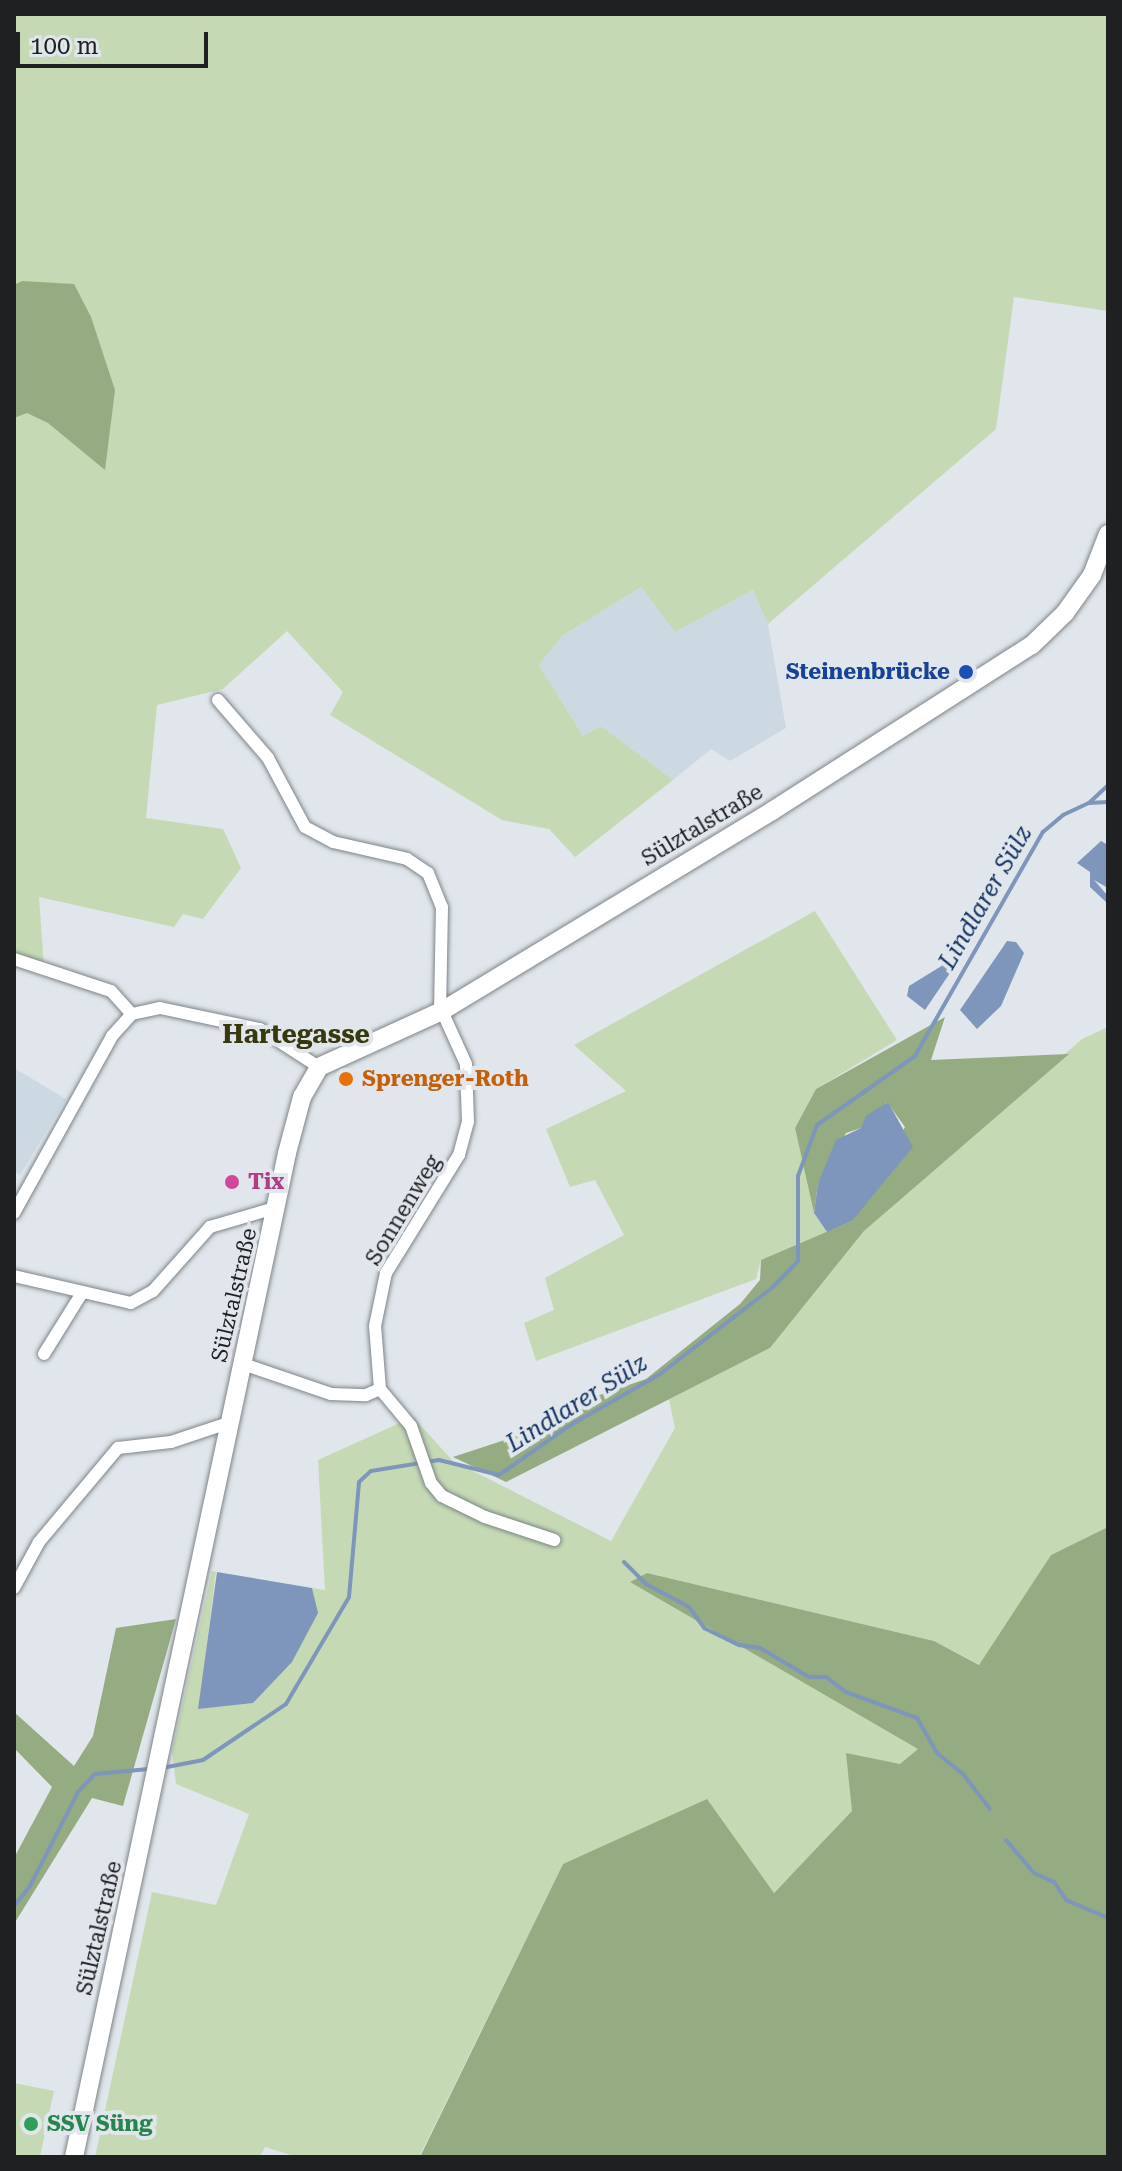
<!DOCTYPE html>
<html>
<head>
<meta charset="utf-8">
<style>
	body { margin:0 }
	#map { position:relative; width:1122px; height:2171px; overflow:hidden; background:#e0e6eb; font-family:"Roboto Serif",serif }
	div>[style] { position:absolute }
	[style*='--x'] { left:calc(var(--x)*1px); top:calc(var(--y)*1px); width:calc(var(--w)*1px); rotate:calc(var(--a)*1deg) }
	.built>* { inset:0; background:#ccd9e3 }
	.green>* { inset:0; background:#c5dab4 }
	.forest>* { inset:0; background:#95ab82 }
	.water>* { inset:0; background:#7e96bb }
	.stream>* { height:4px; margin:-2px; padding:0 2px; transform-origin:2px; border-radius:2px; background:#7e96bb }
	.roads { filter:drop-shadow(0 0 2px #7e8488) drop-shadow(0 0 2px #7e8488) }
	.minor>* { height:12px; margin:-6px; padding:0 6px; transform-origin:6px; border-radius:6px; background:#fff }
	.secondary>* { height:18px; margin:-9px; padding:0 9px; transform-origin:9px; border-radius:9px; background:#fff }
	.dots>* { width:22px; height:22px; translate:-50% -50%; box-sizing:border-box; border:4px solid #e0e6eb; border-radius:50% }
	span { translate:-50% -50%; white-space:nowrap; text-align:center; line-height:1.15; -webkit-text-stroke:8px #e0e6eb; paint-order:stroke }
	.transit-label { font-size:22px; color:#164399; font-weight:700 }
	.right { translate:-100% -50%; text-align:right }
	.street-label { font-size:22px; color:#1e2022 }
	.food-label { font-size:22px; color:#c56008; font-weight:700 }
	.left { translate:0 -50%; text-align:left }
	.hotel-label { font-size:22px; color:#b23c85; font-weight:700 }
	.leisure-label { font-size:22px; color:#27864d; font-weight:700 }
	.water-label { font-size:24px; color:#143363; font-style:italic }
	.quarter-label { font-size:26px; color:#38380f; font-weight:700 }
	.frame { position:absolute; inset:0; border:16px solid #1e2022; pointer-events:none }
	.scale { position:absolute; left:16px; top:32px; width:192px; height:36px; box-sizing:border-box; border:4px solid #1e2022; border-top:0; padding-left:10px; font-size:24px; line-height:28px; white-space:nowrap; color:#1e2022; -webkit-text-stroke:6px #e0e6eb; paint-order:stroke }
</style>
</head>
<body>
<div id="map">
	<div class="built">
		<div style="clip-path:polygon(641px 587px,675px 632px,753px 590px,768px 624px,786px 728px,730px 761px,711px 749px,673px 780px,601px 726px,583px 736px,539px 665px,562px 636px)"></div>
		<div style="clip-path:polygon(14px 1068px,66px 1099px,20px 1175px,14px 1171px)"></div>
	</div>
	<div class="green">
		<div style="clip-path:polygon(14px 14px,1108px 14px,1108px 311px,1014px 297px,996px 429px,768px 624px,753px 590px,675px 632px,641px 587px,562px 636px,539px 665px,583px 736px,601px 726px,673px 780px,575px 857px,549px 829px,502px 820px,330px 715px,343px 692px,287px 631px,223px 689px,157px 705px,146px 818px,223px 829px,241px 868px,203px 919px,183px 914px,174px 927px,39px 897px,44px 967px,14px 959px)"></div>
		<div style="clip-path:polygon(815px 911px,897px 1040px,816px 1089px,795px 1128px,814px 1213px,827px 1232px,761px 1260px,756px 1279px,536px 1361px,524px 1323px,554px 1310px,545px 1278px,624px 1235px,595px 1180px,570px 1187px,546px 1129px,626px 1091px,574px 1045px)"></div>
		<div style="clip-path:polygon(1108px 1027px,1108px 1527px,1051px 1555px,980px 1665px,934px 1641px,647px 1573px,631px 1582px,919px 1748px,773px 1893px,563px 1864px,419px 2157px,297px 2157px,265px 2147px,260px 2157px,95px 2157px,152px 1892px,216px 1905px,249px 1814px,176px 1784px,172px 1752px,212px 1571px,216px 1572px,199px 1709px,317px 1613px,312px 1588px,325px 1590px,318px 1460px,413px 1417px,453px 1461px,611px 1541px,675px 1428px,669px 1399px,770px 1348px,864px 1231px,1082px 1039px)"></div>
		<div style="clip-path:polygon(14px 2083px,54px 2091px,40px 2157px,14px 2157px)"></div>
	</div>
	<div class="forest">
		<div style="clip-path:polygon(22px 281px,74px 284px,91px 317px,115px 390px,105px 470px,48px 423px,27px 413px,14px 418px,14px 285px)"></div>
		<div style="clip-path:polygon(945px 1017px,931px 1060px,1069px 1054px,864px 1231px,770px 1348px,506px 1482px,453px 1457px,532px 1431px,582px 1401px,646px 1379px,740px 1304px,760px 1280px,761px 1260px,852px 1221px,905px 1127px,887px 1102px,861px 1128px,846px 1133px,818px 1183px,814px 1213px,795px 1128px,816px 1089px)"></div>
		<div style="clip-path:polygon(1108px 1527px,1108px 2157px,420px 2157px,563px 1864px,707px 1799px,774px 1893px,852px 1811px,846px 1753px,900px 1764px,918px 1749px,630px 1582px,647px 1573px,934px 1641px,979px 1665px,1051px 1555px)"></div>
		<div style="clip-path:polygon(176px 1619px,123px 1806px,92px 1798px,14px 1924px,14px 1858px,52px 1787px,14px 1748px,14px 1712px,74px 1766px,93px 1736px,116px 1628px)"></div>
	</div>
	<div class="water">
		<div style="clip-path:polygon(1101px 841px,1108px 845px,1108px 888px,1094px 880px,1108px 896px,1108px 904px,1090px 887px,1090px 872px,1077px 863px)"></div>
		<div style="clip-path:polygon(1007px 941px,1016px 942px,1024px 953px,1001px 1006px,977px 1029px,960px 1010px)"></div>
		<div style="clip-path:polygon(948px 962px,952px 970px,925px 1010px,907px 996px,909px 986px)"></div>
		<div style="clip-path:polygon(888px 1102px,913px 1147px,852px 1221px,827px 1232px,814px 1213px,818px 1183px,836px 1140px,861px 1128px,866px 1116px)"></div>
		<div style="clip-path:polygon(217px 1572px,312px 1588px,318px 1613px,292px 1662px,253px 1703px,198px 1709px)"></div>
	</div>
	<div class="stream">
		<div style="--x:1089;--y:803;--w:26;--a:-43"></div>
		<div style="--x:624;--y:1562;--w:31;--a:45"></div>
		<div style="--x:646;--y:1584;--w:49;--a:28.1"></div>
		<div style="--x:689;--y:1607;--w:26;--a:54"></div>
		<div style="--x:704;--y:1628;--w:39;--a:26"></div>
		<div style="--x:739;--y:1645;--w:21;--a:8"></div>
		<div style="--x:760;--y:1648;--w:57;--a:30.6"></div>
		<div style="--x:809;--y:1677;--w:17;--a:0"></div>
		<div style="--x:826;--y:1677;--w:25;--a:37"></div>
		<div style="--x:846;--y:1692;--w:76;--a:20.1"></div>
		<div style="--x:917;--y:1718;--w:40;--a:60.3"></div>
		<div style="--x:937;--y:1753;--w:33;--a:39"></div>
		<div style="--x:963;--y:1774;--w:44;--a:52.4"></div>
		<div style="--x:162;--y:1768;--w:42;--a:-11"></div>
		<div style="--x:203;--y:1760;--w:100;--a:-34"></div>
		<div style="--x:286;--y:1704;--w:124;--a:-59.5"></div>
		<div style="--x:349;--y:1597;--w:115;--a:-85"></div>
		<div style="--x:359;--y:1482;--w:16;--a:-43"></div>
		<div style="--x:371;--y:1471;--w:69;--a:-9.2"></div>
		<div style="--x:439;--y:1460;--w:62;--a:14"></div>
		<div style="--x:499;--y:1475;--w:85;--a:-35"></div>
		<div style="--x:569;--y:1426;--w:105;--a:-29.7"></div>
		<div style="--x:660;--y:1374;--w:143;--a:-37.6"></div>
		<div style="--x:773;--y:1287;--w:36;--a:-46"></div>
		<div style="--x:798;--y:1261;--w:85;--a:-90"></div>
		<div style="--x:798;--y:1176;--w:54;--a:-69.6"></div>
		<div style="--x:817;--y:1125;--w:120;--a:-35.1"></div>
		<div style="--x:915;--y:1056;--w:258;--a:-60.3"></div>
		<div style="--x:1043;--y:832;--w:26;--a:-40"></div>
		<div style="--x:1063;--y:815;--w:29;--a:-25"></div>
		<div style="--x:1089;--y:803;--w:19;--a:-3"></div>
		<div style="--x:1006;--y:1840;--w:43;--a:49.7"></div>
		<div style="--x:1034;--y:1873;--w:22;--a:24"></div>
		<div style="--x:1054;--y:1882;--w:22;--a:56"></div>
		<div style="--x:1066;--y:1900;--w:46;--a:23.2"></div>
		<div style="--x:14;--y:1906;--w:26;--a:-51"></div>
		<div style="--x:30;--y:1886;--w:106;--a:-62.9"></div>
		<div style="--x:78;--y:1792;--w:25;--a:-47"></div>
		<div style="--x:95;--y:1774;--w:54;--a:-5.3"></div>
	</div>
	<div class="roads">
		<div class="minor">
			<div style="--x:218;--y:700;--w:77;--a:49.2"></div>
			<div style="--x:268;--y:758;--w:78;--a:61.8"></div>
			<div style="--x:305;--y:827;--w:32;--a:28"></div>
			<div style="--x:333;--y:842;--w:76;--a:12.9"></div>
			<div style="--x:407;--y:859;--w:25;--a:34"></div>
			<div style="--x:428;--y:873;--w:37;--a:68"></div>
			<div style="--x:442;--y:907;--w:105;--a:91.1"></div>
			<div style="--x:14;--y:959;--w:102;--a:18.3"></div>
			<div style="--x:111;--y:991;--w:31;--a:48"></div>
			<div style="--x:14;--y:1213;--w:202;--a:-61"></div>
			<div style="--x:112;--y:1036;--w:30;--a:-48"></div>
			<div style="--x:132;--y:1014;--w:29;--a:-12"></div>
			<div style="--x:160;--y:1008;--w:102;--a:11.9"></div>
			<div style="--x:260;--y:1029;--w:70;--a:32.8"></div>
			<div style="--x:14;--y:1276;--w:120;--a:13"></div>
			<div style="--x:131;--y:1303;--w:25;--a:-29"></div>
			<div style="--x:153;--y:1291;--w:86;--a:-48.3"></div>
			<div style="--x:210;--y:1227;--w:71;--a:-16.4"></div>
			<div style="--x:44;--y:1354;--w:72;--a:-58.1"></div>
			<div style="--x:243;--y:1364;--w:93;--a:18.8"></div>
			<div style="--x:331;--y:1394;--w:35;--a:2"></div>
			<div style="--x:366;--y:1395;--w:15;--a:-23"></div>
			<div style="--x:380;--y:1389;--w:63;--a:-94.5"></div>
			<div style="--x:375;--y:1326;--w:54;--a:-78.3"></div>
			<div style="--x:386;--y:1273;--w:139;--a:-58.3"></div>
			<div style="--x:459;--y:1155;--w:34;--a:-75"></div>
			<div style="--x:468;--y:1122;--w:58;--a:-92"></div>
			<div style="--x:466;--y:1064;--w:58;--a:-114.4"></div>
			<div style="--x:380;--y:1389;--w:48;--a:50"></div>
			<div style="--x:411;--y:1426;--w:60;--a:70.7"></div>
			<div style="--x:431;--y:1483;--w:17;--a:50"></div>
			<div style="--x:442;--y:1496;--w:48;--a:26"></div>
			<div style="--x:485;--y:1517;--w:73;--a:18.4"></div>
			<div style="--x:14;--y:1588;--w:52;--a:-61.5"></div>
			<div style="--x:39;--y:1542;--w:123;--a:-50"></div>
			<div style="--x:118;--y:1448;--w:53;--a:-6.5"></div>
			<div style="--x:171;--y:1442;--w:63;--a:-18.4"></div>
		</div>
		<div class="secondary">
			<div style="--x:74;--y:2157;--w:1026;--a:-78.02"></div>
			<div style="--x:287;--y:1153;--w:58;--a:-75"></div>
			<div style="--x:302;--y:1097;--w:34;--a:-60"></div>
			<div style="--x:319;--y:1067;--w:135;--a:-24.5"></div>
			<div style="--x:442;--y:1011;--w:386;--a:-31.2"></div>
			<div style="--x:772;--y:811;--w:308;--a:-32.6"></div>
			<div style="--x:1032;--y:645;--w:46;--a:-44.1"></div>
			<div style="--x:1065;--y:613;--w:47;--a:-54.6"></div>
			<div style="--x:1092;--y:575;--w:44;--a:-68.7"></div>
		</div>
	</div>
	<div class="dots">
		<div style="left:966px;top:672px;background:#1a4fb4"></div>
		<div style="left:346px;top:1079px;background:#e8710a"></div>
		<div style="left:232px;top:1182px;background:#d1479c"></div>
		<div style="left:31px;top:2124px;background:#2e9e5b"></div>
	</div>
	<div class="transit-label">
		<span class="right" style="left:950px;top:672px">Steinenbrücke</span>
	</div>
	<div class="street-label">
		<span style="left:702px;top:825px;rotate:-31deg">Sülztalstraße</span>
		<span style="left:403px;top:1210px;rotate:-59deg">Sonnenweg</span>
		<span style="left:234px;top:1295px;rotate:-77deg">Sülztalstraße</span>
		<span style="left:99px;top:1928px;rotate:-77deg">Sülztalstraße</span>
	</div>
	<div class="food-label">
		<span class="left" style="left:362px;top:1079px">Sprenger-Roth</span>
	</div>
	<div class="hotel-label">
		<span class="left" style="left:248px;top:1182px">Tix</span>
	</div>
	<div class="leisure-label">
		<span class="left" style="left:47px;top:2124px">SSV Süng</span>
	</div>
	<div class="water-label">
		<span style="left:986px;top:898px;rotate:-60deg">Lindlarer Sülz</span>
		<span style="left:577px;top:1404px;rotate:-32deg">Lindlarer Sülz</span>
	</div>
	<div class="quarter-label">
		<span style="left:296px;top:1035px">Hartegasse</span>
	</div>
	<div class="frame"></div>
	<div class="scale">100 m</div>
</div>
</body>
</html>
